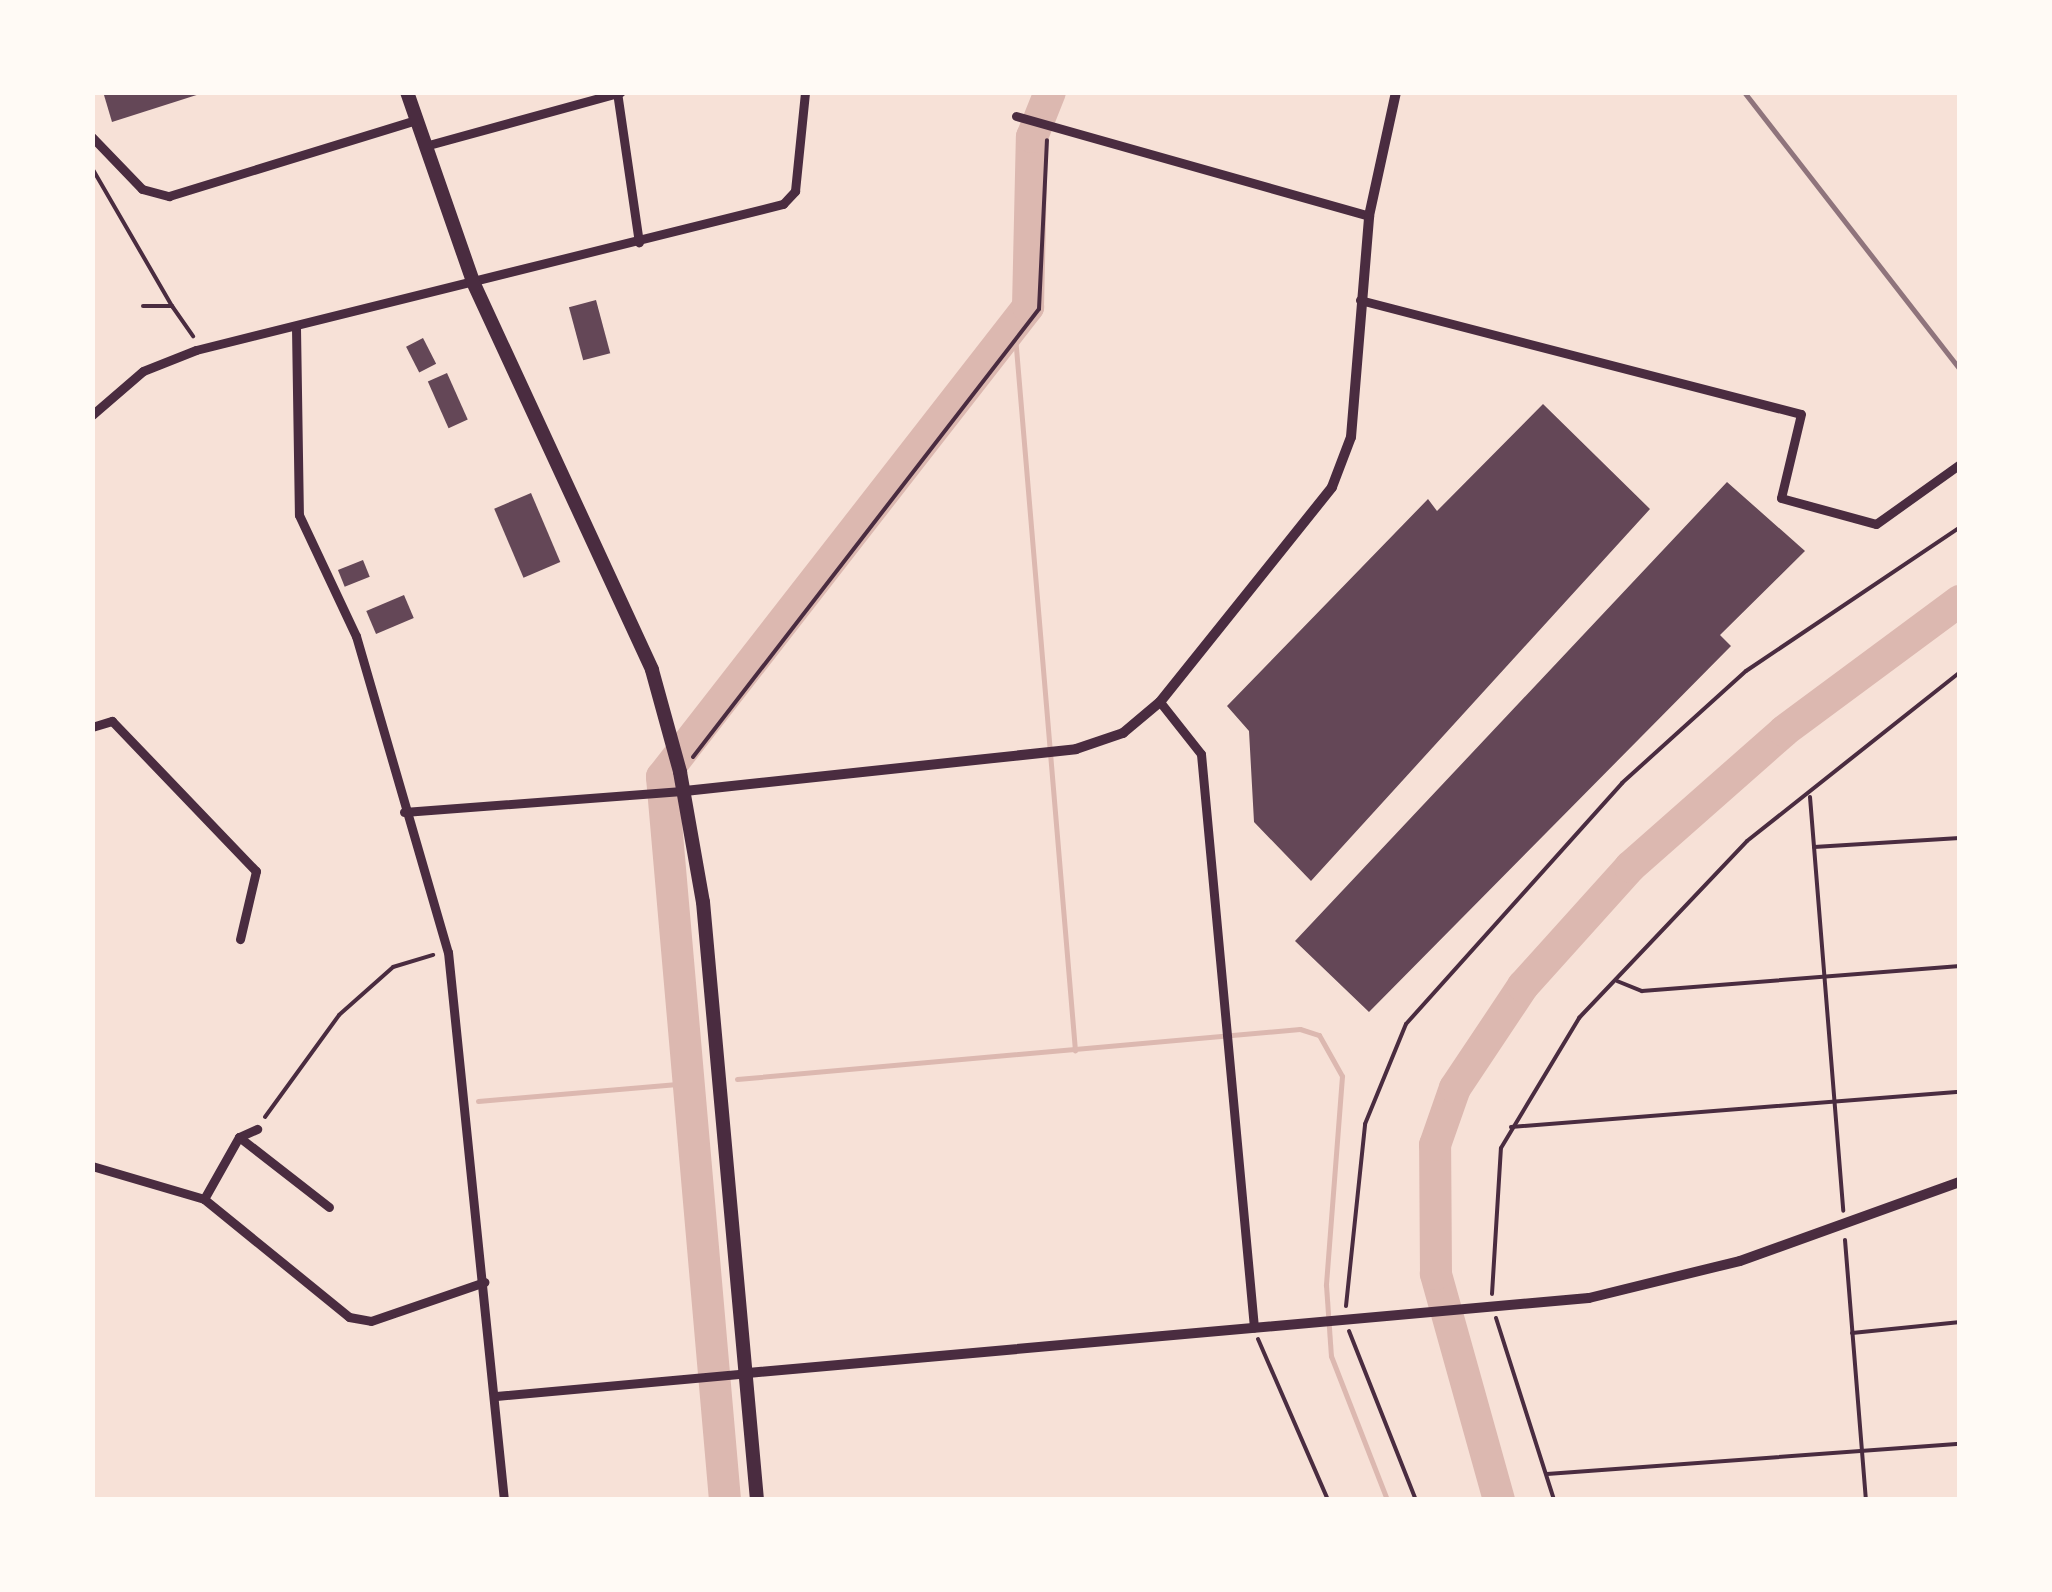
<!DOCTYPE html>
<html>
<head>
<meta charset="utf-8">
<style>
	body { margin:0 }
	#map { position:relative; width:2052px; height:1592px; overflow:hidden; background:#f7e1d7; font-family:Manrope,sans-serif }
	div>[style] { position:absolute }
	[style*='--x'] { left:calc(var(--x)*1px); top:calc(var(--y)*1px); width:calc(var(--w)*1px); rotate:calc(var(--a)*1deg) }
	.stream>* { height:5px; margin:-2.5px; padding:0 2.5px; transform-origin:2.5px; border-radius:2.5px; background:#dcb8b0 }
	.river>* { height:32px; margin:-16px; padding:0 16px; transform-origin:16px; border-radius:16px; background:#dcb8b0 }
	.building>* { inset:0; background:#644757; transform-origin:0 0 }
	.path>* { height:4px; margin:-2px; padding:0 2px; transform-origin:2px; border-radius:2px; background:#4a2c40 }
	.minor>* { height:9px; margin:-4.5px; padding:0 4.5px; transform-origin:4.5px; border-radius:4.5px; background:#4a2c40 }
	.tertiary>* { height:10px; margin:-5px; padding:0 5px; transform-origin:5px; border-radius:5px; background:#4a2c40 }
	.trunk>* { height:14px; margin:-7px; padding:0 7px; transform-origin:7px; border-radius:7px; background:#4a2c40 }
	.rail>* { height:5px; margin:-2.5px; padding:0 2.5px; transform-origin:2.5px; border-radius:2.5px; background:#8f747c }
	span { translate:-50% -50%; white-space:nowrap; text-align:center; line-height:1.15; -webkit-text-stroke:9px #fffaf5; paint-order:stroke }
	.frame { position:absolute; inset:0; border:95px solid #fffaf5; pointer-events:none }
</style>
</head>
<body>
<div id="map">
	<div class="stream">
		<div style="--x:1014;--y:324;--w:729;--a:85.2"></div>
		<div style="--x:737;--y:1079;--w:565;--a:-5.08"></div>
		<div style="--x:1300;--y:1029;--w:20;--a:18"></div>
		<div style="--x:1319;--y:1035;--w:47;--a:60.7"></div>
		<div style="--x:1342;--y:1076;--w:210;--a:94.4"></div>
		<div style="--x:1326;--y:1285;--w:71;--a:86"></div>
		<div style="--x:1331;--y:1356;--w:155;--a:68.7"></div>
		<div style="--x:478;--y:1101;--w:200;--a:-4.9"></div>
	</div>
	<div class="river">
		<div style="--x:725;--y:1500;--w:726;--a:-94.98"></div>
		<div style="--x:662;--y:777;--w:596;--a:-52.09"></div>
		<div style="--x:1028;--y:307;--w:170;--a:-88.7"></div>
		<div style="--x:1032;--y:137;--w:48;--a:-68.2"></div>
		<div style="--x:1499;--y:1500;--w:235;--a:-105.6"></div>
		<div style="--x:1436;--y:1274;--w:129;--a:-90.4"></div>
		<div style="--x:1435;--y:1145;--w:60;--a:-70.7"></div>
		<div style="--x:1455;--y:1088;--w:123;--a:-56.3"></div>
		<div style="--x:1523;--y:986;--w:160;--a:-48"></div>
		<div style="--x:1630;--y:867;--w:205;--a:-41.4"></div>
		<div style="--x:1784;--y:731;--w:219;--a:-36.5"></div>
	</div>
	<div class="building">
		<div style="clip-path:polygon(206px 92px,112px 122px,104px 95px,111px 92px)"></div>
		<div style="left:596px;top:300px;width:55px;height:28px;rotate:75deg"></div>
		<div style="left:423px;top:338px;width:29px;height:19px;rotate:63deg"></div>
		<div style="left:447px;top:373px;width:51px;height:21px;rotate:66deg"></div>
		<div style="clip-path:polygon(1543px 404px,1650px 509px,1311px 881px,1254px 822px,1249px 731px,1227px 706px,1428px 499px,1437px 511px)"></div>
		<div style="clip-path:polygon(1727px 482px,1805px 551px,1720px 635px,1731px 646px,1369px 1012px,1295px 941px)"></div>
		<div style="left:531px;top:493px;width:75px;height:40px;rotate:67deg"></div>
		<div style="left:363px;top:560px;width:18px;height:27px;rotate:68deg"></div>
		<div style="left:404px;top:595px;width:25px;height:41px;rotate:67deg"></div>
	</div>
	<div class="path">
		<div style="--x:92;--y:168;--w:160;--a:59.9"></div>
		<div style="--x:143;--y:306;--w:29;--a:0"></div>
		<div style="--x:172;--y:306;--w:37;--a:55"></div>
		<div style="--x:693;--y:757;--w:566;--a:-52.32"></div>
		<div style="--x:1039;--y:309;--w:169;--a:-87.3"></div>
		<div style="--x:1810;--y:797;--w:415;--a:85.4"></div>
		<div style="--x:1814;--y:847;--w:146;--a:-3.5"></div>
		<div style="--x:1617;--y:981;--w:27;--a:22"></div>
		<div style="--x:1642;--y:991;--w:319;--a:-4.5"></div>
		<div style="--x:265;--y:1117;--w:126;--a:-54"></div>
		<div style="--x:339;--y:1015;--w:72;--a:-41.6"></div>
		<div style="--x:393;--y:967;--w:42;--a:-16.7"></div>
		<div style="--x:1511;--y:1127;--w:450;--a:-4.5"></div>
		<div style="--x:1845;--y:1240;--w:261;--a:85.4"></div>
		<div style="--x:1492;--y:1294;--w:146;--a:-86.5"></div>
		<div style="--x:1501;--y:1148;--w:152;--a:-59"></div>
		<div style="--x:1579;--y:1018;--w:244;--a:-46.5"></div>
		<div style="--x:1747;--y:841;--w:272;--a:-38.4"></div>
		<div style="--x:1346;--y:1306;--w:183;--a:-84"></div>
		<div style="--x:1365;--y:1124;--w:108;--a:-67.7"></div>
		<div style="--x:1406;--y:1024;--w:324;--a:-48.1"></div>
		<div style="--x:1622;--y:783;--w:167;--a:-42.1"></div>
		<div style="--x:1746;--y:671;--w:258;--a:-33.9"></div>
		<div style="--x:1496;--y:1318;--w:191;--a:72.3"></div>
		<div style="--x:1349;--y:1331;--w:182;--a:68.4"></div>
		<div style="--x:1852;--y:1333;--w:109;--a:-5.8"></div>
		<div style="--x:1258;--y:1339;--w:176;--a:66.5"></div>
		<div style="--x:1547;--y:1474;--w:414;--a:-4.2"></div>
	</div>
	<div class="minor">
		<div style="--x:617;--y:92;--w:152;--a:81.7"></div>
		<div style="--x:1016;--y:116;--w:367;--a:15.8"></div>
		<div style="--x:92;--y:137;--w:72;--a:46.1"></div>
		<div style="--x:142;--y:189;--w:28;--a:15"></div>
		<div style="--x:169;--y:196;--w:258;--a:-17.1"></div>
		<div style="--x:425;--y:146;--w:203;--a:-15.4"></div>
		<div style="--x:1360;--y:300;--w:455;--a:14.5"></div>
		<div style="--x:1801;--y:414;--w:86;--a:103.4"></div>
		<div style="--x:1781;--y:498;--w:98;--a:15.3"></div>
		<div style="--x:1876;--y:524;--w:103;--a:-35.5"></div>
		<div style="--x:296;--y:328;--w:187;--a:89.1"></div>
		<div style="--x:299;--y:515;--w:134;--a:64.8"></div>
		<div style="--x:356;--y:636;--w:329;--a:73.8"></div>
		<div style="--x:448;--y:952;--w:551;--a:84.17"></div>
		<div style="--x:92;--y:415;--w:67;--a:-40.8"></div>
		<div style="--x:143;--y:371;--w:57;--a:-21.6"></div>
		<div style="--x:196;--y:350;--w:605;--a:-13.97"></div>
		<div style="--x:783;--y:204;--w:18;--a:-47"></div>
		<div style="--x:795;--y:191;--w:100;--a:-84.2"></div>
		<div style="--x:1160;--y:702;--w:66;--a:51.7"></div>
		<div style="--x:1201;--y:754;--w:576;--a:84.72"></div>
		<div style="--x:92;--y:727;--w:21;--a:-17"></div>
		<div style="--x:112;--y:721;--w:208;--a:46.2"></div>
		<div style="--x:256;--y:871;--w:70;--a:103.2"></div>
		<div style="--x:404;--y:812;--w:282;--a:-4.3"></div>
		<div style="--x:239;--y:1137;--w:114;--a:37.9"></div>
		<div style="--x:92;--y:1166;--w:117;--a:16.4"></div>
		<div style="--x:204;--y:1199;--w:187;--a:39.1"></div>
		<div style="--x:349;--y:1317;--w:22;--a:10"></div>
		<div style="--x:371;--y:1321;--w:120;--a:-19"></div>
		<div style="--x:204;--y:1199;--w:71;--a:-60.6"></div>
		<div style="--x:239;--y:1137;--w:20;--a:-24"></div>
		<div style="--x:496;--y:1396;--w:252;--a:-5.2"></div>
	</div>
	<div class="tertiary">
		<div style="--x:685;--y:791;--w:393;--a:-6.1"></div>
		<div style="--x:1076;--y:749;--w:50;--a:-18.8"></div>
		<div style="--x:1123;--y:733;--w:48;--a:-40"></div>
		<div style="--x:1160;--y:702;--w:275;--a:-51.3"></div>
		<div style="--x:1332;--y:487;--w:53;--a:-69.2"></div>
		<div style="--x:1351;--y:437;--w:222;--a:-85.3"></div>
		<div style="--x:1369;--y:216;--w:127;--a:-77.7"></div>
		<div style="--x:748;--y:1373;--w:844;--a:-5.1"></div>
		<div style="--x:1589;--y:1298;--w:155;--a:-13.8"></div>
		<div style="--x:1740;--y:1261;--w:234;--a:-19.8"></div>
	</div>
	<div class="trunk">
		<div style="--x:407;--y:92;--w:201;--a:70.8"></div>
		<div style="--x:473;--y:282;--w:427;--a:65.2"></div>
		<div style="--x:652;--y:670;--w:106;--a:74.6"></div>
		<div style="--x:680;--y:772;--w:132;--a:80"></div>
		<div style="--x:703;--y:902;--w:600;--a:84.84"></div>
	</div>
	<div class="rail">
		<div style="--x:1744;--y:92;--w:351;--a:52.1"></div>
	</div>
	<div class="frame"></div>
</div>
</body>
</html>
